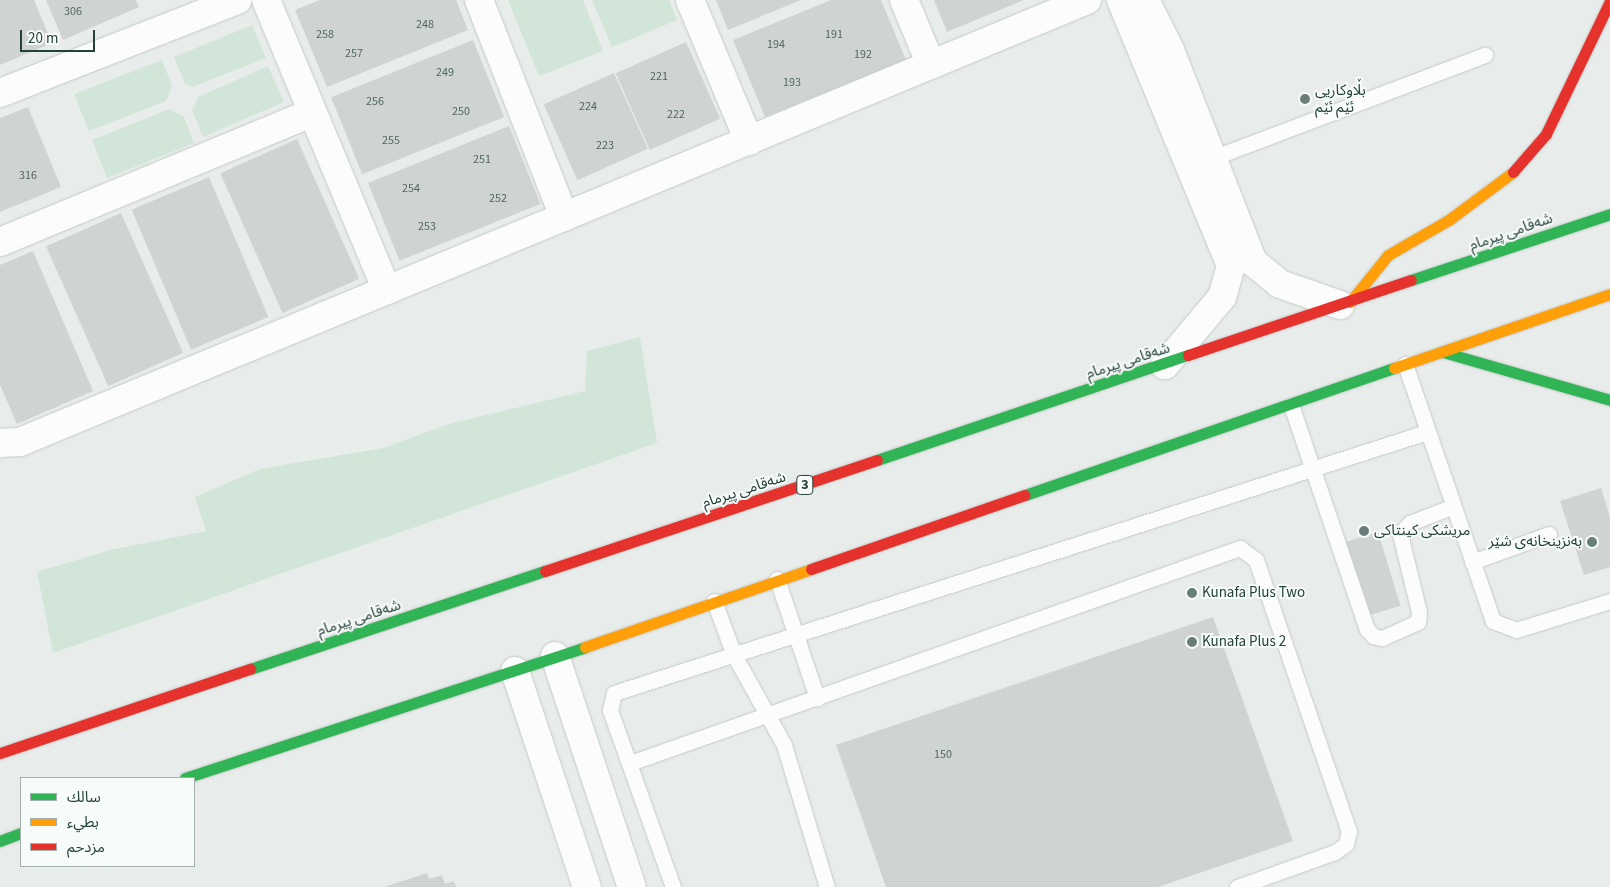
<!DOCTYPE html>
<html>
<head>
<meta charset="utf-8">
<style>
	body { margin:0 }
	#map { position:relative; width:1610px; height:887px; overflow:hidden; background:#e8edeb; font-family:"Source Sans 3","Noto Sans Arabic",sans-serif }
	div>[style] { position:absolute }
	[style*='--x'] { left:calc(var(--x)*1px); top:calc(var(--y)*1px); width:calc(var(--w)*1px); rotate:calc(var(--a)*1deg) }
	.green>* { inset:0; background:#d1e6d8 }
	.building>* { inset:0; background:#cfd4d2; transform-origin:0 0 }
	.roads { filter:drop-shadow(0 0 1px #c5cac8) drop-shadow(0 0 1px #c5cac8) }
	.lane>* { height:15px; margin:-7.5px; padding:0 7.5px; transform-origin:7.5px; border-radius:7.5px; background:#fcfcfc }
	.street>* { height:28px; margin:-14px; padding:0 14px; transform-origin:14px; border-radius:14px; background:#fcfcfc }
	.fast>* { height:11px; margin:-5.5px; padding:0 5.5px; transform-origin:5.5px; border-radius:5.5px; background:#30b455 }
	.slow>* { height:11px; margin:-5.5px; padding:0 5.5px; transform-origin:5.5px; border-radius:5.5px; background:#ff9f0a }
	.jam>* { height:11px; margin:-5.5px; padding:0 5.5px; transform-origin:5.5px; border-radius:5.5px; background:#e5322d }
	.dots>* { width:14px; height:14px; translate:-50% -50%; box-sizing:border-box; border:2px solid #f7fbf9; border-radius:50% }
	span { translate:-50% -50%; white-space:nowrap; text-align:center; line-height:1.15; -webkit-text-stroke:4px #f7fbf9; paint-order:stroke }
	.number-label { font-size:12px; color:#506761 }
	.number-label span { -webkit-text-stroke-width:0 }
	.shield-label span { padding:1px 4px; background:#f7fbf9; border:1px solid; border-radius:4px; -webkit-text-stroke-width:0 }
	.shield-label { font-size:14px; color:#24423a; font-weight:700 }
	.poi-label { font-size:15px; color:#24423a }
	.left { translate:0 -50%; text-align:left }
	.right { translate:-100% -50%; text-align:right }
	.street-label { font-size:15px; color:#24423a }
	.legend { position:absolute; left:20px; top:777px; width:175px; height:90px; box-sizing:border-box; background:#f7fbf9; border:1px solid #a3b1ad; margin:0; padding:6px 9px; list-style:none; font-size:15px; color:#24423a }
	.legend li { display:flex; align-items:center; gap:10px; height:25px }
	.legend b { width:25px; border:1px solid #a3b1ad }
	.scale { position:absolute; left:20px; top:30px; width:75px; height:22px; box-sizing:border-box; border:2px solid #24423a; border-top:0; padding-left:6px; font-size:15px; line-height:18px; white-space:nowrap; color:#24423a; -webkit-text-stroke:4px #f7fbf9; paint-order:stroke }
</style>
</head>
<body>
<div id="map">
	<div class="green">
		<div style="clip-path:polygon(508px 0,583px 0,603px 51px,539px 76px)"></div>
		<div style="clip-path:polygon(592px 0,669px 0,677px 20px,612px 47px)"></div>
		<div style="clip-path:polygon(252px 25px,266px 58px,193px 87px,185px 84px,174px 57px)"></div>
		<div style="clip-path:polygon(162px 60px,172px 86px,166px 101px,89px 131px,74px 94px)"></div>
		<div style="clip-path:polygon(268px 66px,284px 102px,203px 137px,192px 110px,198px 97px)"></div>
		<div style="clip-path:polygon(169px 109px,184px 117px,194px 143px,107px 178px,92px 140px)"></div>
		<div style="clip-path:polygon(640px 337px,657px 443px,53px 653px,37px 572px,110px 550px,206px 531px,195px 497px,260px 469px,383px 448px,449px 424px,585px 391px,587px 351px)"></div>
	</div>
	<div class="building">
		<div style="clip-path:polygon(0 0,34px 0,52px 43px,0 65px)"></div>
		<div style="clip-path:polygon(46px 0,136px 0,139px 7px,63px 40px)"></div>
		<div style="clip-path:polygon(320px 0,456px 0,468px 30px,327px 87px,295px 10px)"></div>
		<div style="clip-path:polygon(716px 0,801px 0,728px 30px)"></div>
		<div style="clip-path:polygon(831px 0,881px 0,906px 60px,765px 117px,733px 40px)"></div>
		<div style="clip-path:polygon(934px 0,1024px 0,947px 32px)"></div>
		<div style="left:473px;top:40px;width:83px;height:153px;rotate:68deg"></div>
		<div style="left:686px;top:42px;width:84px;height:77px;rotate:66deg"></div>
		<div style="left:614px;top:73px;width:83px;height:77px;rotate:66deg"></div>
		<div style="clip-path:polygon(28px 107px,61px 187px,0 212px,0 118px)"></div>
		<div style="left:509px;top:126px;width:84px;height:152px;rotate:68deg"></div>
		<div style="left:297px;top:139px;width:153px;height:84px;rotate:66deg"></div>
		<div style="left:209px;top:177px;width:152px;height:84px;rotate:67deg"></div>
		<div style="left:121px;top:213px;width:153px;height:82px;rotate:66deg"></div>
		<div style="clip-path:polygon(33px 251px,93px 391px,17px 424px,0 385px,0 265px)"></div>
		<div style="clip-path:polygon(1601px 488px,1610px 517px,1610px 567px,1584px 575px,1560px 501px)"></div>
		<div style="left:1378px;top:532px;width:77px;height:40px;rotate:73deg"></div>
		<div style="clip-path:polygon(1213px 617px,1293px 841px,1158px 887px,886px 887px,836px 745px)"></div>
		<div style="clip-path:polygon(427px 873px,429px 879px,442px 875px,445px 884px,454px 881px,456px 887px,384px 887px)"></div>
	</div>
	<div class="roads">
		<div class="lane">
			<div style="--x:1212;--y:158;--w:292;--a:-20.7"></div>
			<div style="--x:1405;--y:364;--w:272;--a:71.1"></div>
			<div style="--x:1493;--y:621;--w:25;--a:21"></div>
			<div style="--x:1516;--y:630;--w:98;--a:-17.1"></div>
			<div style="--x:1291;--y:405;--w:237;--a:71.3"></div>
			<div style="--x:1367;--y:629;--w:9;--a:49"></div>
			<div style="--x:1373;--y:636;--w:9;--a:13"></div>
			<div style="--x:1382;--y:638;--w:39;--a:-24"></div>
			<div style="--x:1418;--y:622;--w:10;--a:-84"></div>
			<div style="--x:1419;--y:612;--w:80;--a:-103.7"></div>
			<div style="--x:1400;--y:534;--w:15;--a:-48"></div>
			<div style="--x:1410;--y:523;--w:44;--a:-21.3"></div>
			<div style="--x:1472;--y:562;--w:82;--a:-20"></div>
			<div style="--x:777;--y:579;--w:126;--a:71.4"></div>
			<div style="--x:714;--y:601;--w:58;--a:69.7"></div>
			<div style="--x:734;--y:655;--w:103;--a:60.9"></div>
			<div style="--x:784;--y:745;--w:148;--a:73.2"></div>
			<div style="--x:630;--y:763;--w:647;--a:-19.42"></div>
			<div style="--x:1240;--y:548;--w:20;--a:37"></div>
			<div style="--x:1256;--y:560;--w:287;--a:71.1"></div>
			<div style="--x:1349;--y:831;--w:13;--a:103"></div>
			<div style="--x:1346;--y:844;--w:14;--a:144"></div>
			<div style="--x:1335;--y:852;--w:104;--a:160.3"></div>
			<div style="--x:673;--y:887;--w:188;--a:-109.6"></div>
			<div style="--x:610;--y:710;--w:17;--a:-77"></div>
			<div style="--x:614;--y:693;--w:854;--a:-17.8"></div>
		</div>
		<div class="street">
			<div style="--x:266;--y:0;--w:314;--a:67.4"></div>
			<div style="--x:479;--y:0;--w:233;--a:68.6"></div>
			<div style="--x:690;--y:0;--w:153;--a:67.3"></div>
			<div style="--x:904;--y:0;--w:70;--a:67.4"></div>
			<div style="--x:1121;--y:0;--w:288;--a:67.5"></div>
			<div style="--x:1231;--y:266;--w:32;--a:106"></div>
			<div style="--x:1222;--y:297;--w:89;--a:130"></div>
			<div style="--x:1145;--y:0;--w:56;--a:63.4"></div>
			<div style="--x:1170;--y:50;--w:228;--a:68.6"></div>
			<div style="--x:1253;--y:262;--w:35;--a:39"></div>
			<div style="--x:1280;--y:284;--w:64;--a:19.3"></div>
			<div style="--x:0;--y:93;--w:255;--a:-21.4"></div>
			<div style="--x:0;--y:242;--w:338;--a:-22.5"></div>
			<div style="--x:0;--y:443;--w:20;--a:-3"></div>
			<div style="--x:20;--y:442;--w:1155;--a:-22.5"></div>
			<div style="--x:555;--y:656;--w:243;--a:71.6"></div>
			<div style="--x:515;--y:671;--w:228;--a:71.6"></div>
		</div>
		<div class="fast">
			<div style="--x:1411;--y:280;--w:210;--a:-18.3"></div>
			<div style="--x:1443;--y:352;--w:174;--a:16"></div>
			<div style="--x:877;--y:460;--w:328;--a:-18.7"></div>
			<div style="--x:1025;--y:495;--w:390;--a:-19"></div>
			<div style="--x:250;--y:669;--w:311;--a:-18.4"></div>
			<div style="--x:185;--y:778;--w:421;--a:-18.1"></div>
			<div style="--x:0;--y:841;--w:22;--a:-21"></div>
		</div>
		<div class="slow">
			<div style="--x:1350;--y:302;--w:60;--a:-51"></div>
			<div style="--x:1388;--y:255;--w:72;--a:-30.1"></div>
			<div style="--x:1450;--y:219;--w:79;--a:-36.7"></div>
			<div style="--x:1394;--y:368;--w:228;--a:-18.9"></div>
			<div style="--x:585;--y:647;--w:239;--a:-19"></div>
		</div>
		<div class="jam">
			<div style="--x:1513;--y:172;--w:50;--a:-49"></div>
			<div style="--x:1546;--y:134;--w:148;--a:-64.3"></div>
			<div style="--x:1188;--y:355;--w:235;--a:-18.6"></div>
			<div style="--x:811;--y:569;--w:226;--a:-19.1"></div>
			<div style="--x:545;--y:571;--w:350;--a:-18.5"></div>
			<div style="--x:0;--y:753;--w:264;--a:-18.6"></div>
		</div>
	</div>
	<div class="dots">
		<div style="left:1305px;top:99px;background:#697e78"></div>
		<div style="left:1364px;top:531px;background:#697e78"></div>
		<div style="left:1592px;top:542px;background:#697e78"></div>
		<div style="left:1192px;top:593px;background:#697e78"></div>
		<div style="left:1192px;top:642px;background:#697e78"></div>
	</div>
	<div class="number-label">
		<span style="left:73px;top:12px">306</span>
		<span style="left:425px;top:25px">248</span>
		<span style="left:325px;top:35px">258</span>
		<span style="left:834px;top:35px">191</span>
		<span style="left:776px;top:45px">194</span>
		<span style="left:354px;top:54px">257</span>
		<span style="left:863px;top:55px">192</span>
		<span style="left:445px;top:73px">249</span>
		<span style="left:659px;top:77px">221</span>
		<span style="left:792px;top:83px">193</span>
		<span style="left:375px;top:102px">256</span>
		<span style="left:588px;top:107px">224</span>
		<span style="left:461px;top:112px">250</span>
		<span style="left:676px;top:115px">222</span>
		<span style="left:391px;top:141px">255</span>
		<span style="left:605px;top:146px">223</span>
		<span style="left:482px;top:160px">251</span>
		<span style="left:28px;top:176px">316</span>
		<span style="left:411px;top:189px">254</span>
		<span style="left:498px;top:199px">252</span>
		<span style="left:427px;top:227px">253</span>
		<span style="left:943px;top:755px">150</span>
	</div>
	<div class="shield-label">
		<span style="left:805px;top:485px">3</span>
	</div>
	<div class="poi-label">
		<span class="left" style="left:1315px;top:99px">بڵاوکاریی<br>ئێم ئێم</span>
		<span class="left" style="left:1374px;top:531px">مریشکی کینتاکی</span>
		<span class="right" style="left:1582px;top:542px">بەنزینخانەی شێر</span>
		<span class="left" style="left:1202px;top:593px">Kunafa Plus Two</span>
		<span class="left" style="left:1202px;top:642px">Kunafa Plus 2</span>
	</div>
	<div class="street-label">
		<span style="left:1511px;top:232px;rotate:-19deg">شەقامی پیرمام</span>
		<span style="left:1128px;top:361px;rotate:-18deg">شەقامی پیرمام</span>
		<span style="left:744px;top:490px;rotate:-18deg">شەقامی پیرمام</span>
		<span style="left:359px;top:618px;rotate:-18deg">شەقامی پیرمام</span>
	</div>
	<ul class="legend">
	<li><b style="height:6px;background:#30b455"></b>سالك</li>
	<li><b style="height:6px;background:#ff9f0a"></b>بطيء</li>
	<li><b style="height:6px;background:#e5322d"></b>مزدحم</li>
	</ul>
	<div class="scale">20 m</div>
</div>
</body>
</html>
